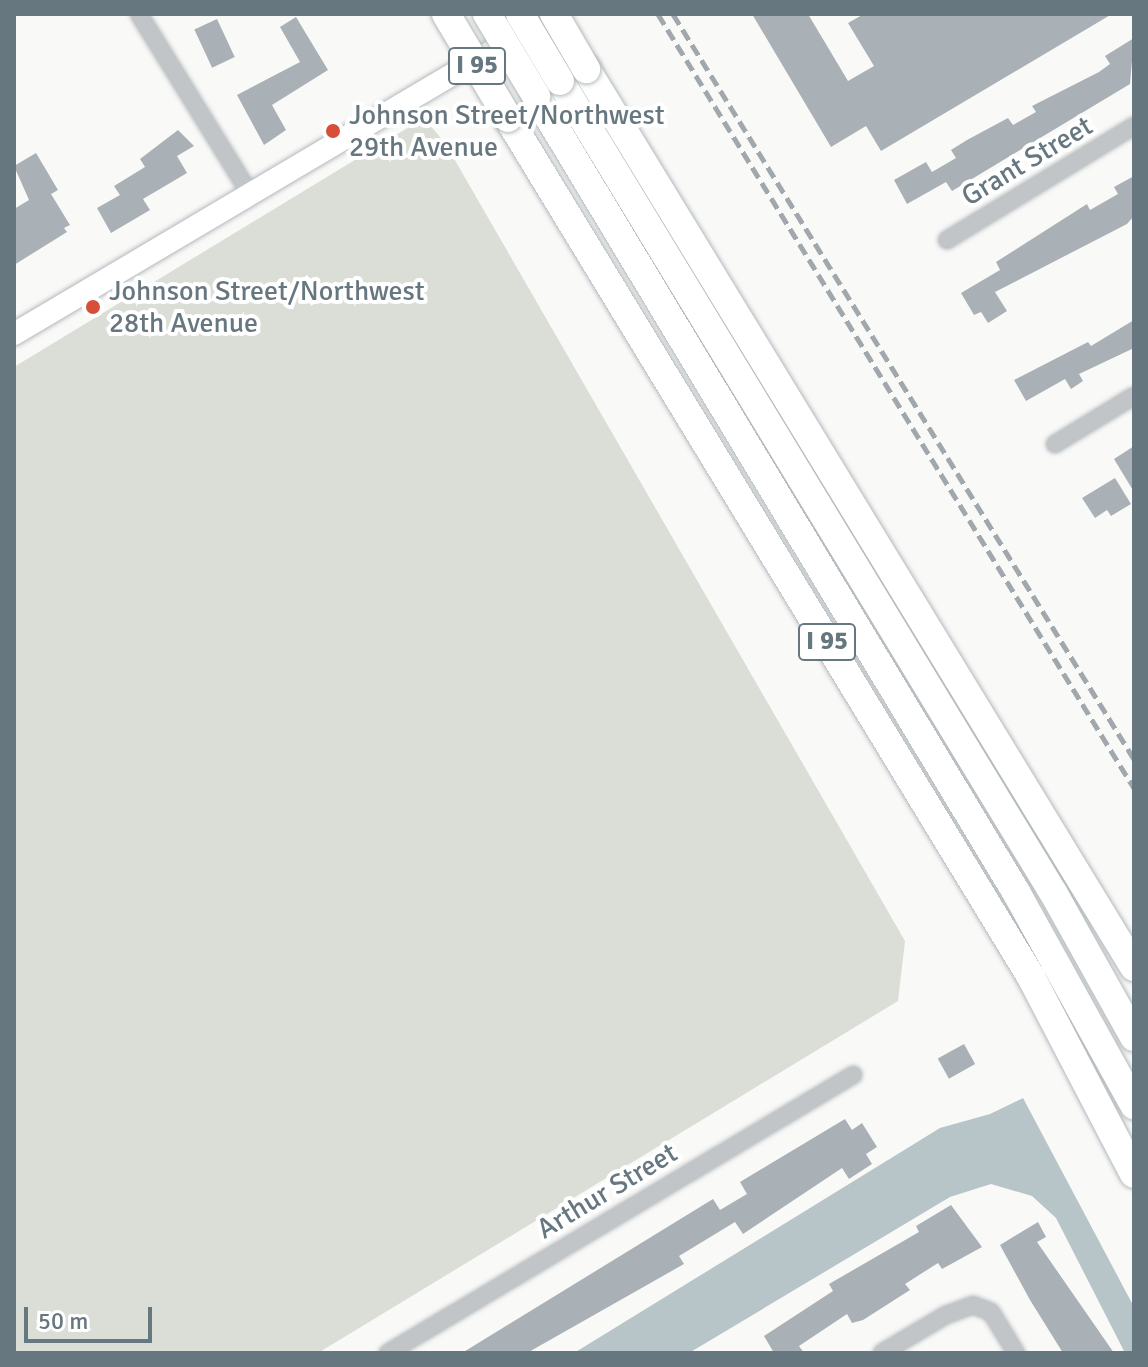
<!DOCTYPE html>
<html>
<head>
<meta charset="utf-8">
<style>
	body { margin:0 }
	#map { position:relative; width:1148px; height:1367px; overflow:hidden; background:#f9f9f7; font-family:Signika,sans-serif }
	div>[style] { position:absolute }
	[style*='--x'] { left:calc(var(--x)*1px); top:calc(var(--y)*1px); width:calc(var(--w)*1px); rotate:calc(var(--a)*1deg) }
	.green>* { inset:0; background:#daded7 }
	.water>* { inset:0; background:#b8c5c8 }
	.building>* { inset:0; background:#a9b1b6; transform-origin:0 0 }
	.roads { filter:drop-shadow(0 0 2px #b3b9bd) drop-shadow(0 0 2px #b3b9bd) }
	.street>* { height:16px; margin:-8px; padding:0 8px; transform-origin:8px; border-radius:8px; background:#c1c5c8 }
	.secondary>* { height:22px; margin:-11px; padding:0 11px; transform-origin:11px; border-radius:11px; background:#fff }
	.highway>* { height:28px; margin:-14px; padding:0 14px; transform-origin:14px; border-radius:14px; background:#fff }
	.rail>* { height:5px; margin-top:-2.5px; transform-origin:0; background:repeating-linear-gradient(90deg,#a1a8ad 0 12px,transparent 0 18px) }
	.bridges { filter:drop-shadow(0 0 2px #b4b9bb) drop-shadow(0 0 2px #b4b9bb) }
	.highway-bridge>* { height:28px; margin:-14px; padding:0 14px; transform-origin:14px; border-radius:14px; background:#fff }
	.dots>* { width:22px; height:22px; translate:-50% -50%; box-sizing:border-box; border:4px solid #fff; border-radius:50% }
	span { translate:-50% -50%; white-space:nowrap; text-align:center; line-height:1.15; -webkit-text-stroke:8px #fff; paint-order:stroke }
	.shield-label span { padding:2px 6px; background:#fff; border:2px solid; border-radius:6px; -webkit-text-stroke-width:0 }
	.shield-label { font-size:26px; color:#667780; font-weight:700 }
	.poi-label { font-size:28px; color:#667780 }
	.left { translate:0 -50%; text-align:left }
	.street-label { font-size:28px; color:#667780 }
	.frame { position:absolute; inset:0; border:16px solid #667780; pointer-events:none }
	.scale { position:absolute; left:24px; top:1307px; width:128px; height:36px; box-sizing:border-box; border:4px solid #667780; border-top:0; padding-left:10px; font-size:24px; line-height:28px; white-space:nowrap; color:#667780; -webkit-text-stroke:6px #fff; paint-order:stroke }
</style>
</head>
<body>
<div id="map">
	<div class="green">
		<div style="clip-path:polygon(424px 118px,445px 143px,905px 941px,898px 1001px,318px 1353px,14px 1353px,14px 367px)"></div>
	</div>
	<div class="water">
		<div style="clip-path:polygon(1023px 1098px,1134px 1307px,1134px 1353px,1125px 1353px,1056px 1218px,1032px 1196px,991px 1184px,950px 1197px,689px 1353px,574px 1353px,940px 1128px,990px 1114px)"></div>
	</div>
	<div class="building">
		<div style="clip-path:polygon(752px 14px,808px 14px,848px 81px,874px 66px,848px 23px,864px 14px,1112px 14px,881px 151px,866px 126px,831px 147px)"></div>
		<div style="clip-path:polygon(296px 17px,328px 70px,272px 105px,286px 130px,264px 145px,237px 95px,300px 62px,280px 27px)"></div>
		<div style="left:217px;top:19px;width:42px;height:25px;rotate:65deg"></div>
		<div style="clip-path:polygon(1134px 38px,1130px 84px,952px 191px,946px 182px,907px 204px,894px 180px,926px 162px,932px 172px,956px 158px,951px 150px,967px 140px,1008px 118px,1013px 125px,1036px 112px,1032px 106px,1099px 72px,1110px 64px,1105px 56px)"></div>
		<div style="clip-path:polygon(178px 130px,194px 146px,177px 156px,187px 173px,143px 199px,150px 210px,111px 233px,97px 208px,120px 195px,114px 186px,145px 167px,140px 159px)"></div>
		<div style="clip-path:polygon(36px 153px,58px 190px,51px 194px,70px 225px,64px 228px,67px 232px,14px 265px,14px 209px,29px 200px,14px 166px)"></div>
		<div style="clip-path:polygon(1134px 176px,1134px 216px,1127px 224px,995px 292px,1007px 311px,988px 323px,981px 312px,974px 315px,961px 293px,1000px 270px,996px 262px,1087px 204px,1090px 210px,1118px 194px,1114px 187px)"></div>
		<div style="clip-path:polygon(1134px 320px,1134px 348px,1079px 374px,1083px 381px,1071px 389px,1065px 379px,1026px 401px,1014px 380px,1088px 342px,1091px 346px)"></div>
		<div style="clip-path:polygon(1134px 446px,1134px 492px,1114px 459px)"></div>
		<div style="clip-path:polygon(1115px 478px,1131px 504px,1111px 516px,1107px 510px,1095px 518px,1082px 498px)"></div>
		<div style="left:964px;top:1044px;width:23px;height:30px;rotate:61deg"></div>
		<div style="clip-path:polygon(845px 1119px,852px 1130px,862px 1123px,877px 1147px,866px 1154px,872px 1164px,849px 1179px,842px 1168px,743px 1234px,735px 1222px,679px 1256px,684px 1264px,527px 1353px,462px 1353px,713px 1199px,720px 1210px,747px 1194px,740px 1182px)"></div>
		<div style="clip-path:polygon(951px 1205px,982px 1247px,942px 1269px,938px 1263px,905px 1284px,910px 1290px,863px 1320px,852px 1323px,847px 1314px,799px 1346px,804px 1353px,774px 1353px,764px 1336px,833px 1291px,829px 1284px,919px 1232px,916px 1226px)"></div>
		<div style="clip-path:polygon(1038px 1222px,1046px 1237px,1037px 1242px,1114px 1353px,1063px 1353px,1030px 1300px,1000px 1245px)"></div>
	</div>
	<div class="roads">
		<div class="street">
			<div style="--x:139;--y:14;--w:209;--a:58.3"></div>
			<div style="--x:947;--y:240;--w:219;--a:-31.4"></div>
			<div style="--x:1055;--y:444;--w:92;--a:-31.3"></div>
			<div style="--x:388;--y:1353;--w:542;--a:-30.87"></div>
			<div style="--x:882;--y:1353;--w:74;--a:-30.7"></div>
			<div style="--x:946;--y:1315;--w:29;--a:-20"></div>
			<div style="--x:973;--y:1305;--w:19;--a:21"></div>
			<div style="--x:991;--y:1312;--w:48;--a:58.6"></div>
		</div>
		<div class="secondary">
			<div style="--x:14;--y:334;--w:587;--a:-30.63"></div>
		</div>
		<div class="highway">
			<div style="--x:586;--y:69;--w:1052;--a:58.61"></div>
			<div style="--x:560;--y:81;--w:951;--a:58.72"></div>
			<div style="--x:1054;--y:894;--w:164;--a:60.8"></div>
			<div style="--x:536;--y:96;--w:930;--a:58.91"></div>
			<div style="--x:1016;--y:892;--w:244;--a:61"></div>
			<div style="--x:508;--y:118;--w:1006;--a:58.66"></div>
			<div style="--x:1031;--y:977;--w:222;--a:62.4"></div>
		</div>
	</div>
	<div class="rail">
		<div style="--x:658;--y:14;--w:909;--a:58.41"></div>
		<div style="--x:673;--y:14;--w:876;--a:58.25"></div>
	</div>
	<div class="bridges">
		<div class="highway-bridge">
			<div style="--x:446;--y:14;--w:121;--a:59.2"></div>
			<div style="--x:487;--y:14;--w:96;--a:59.1"></div>
			<div style="--x:520;--y:14;--w:78;--a:59.2"></div>
			<div style="--x:554;--y:14;--w:64;--a:59.8"></div>
		</div>
	</div>
	<div class="dots">
		<div style="left:333px;top:131px;background:#d74f39"></div>
		<div style="left:93px;top:307px;background:#d74f39"></div>
	</div>
	<div class="shield-label">
		<span style="left:477px;top:66px">I 95</span>
		<span style="left:827px;top:642px">I 95</span>
	</div>
	<div class="poi-label">
		<span class="left" style="left:349px;top:131px">Johnson Street/Northwest<br>29th Avenue</span>
		<span class="left" style="left:109px;top:307px">Johnson Street/Northwest<br>28th Avenue</span>
	</div>
	<div class="street-label">
		<span style="left:1027px;top:161px;rotate:-31deg">Grant Street</span>
		<span style="left:607px;top:1191px;rotate:-31deg">Arthur Street</span>
	</div>
	<div class="frame"></div>
	<div class="scale">50 m</div>
</div>
</body>
</html>
